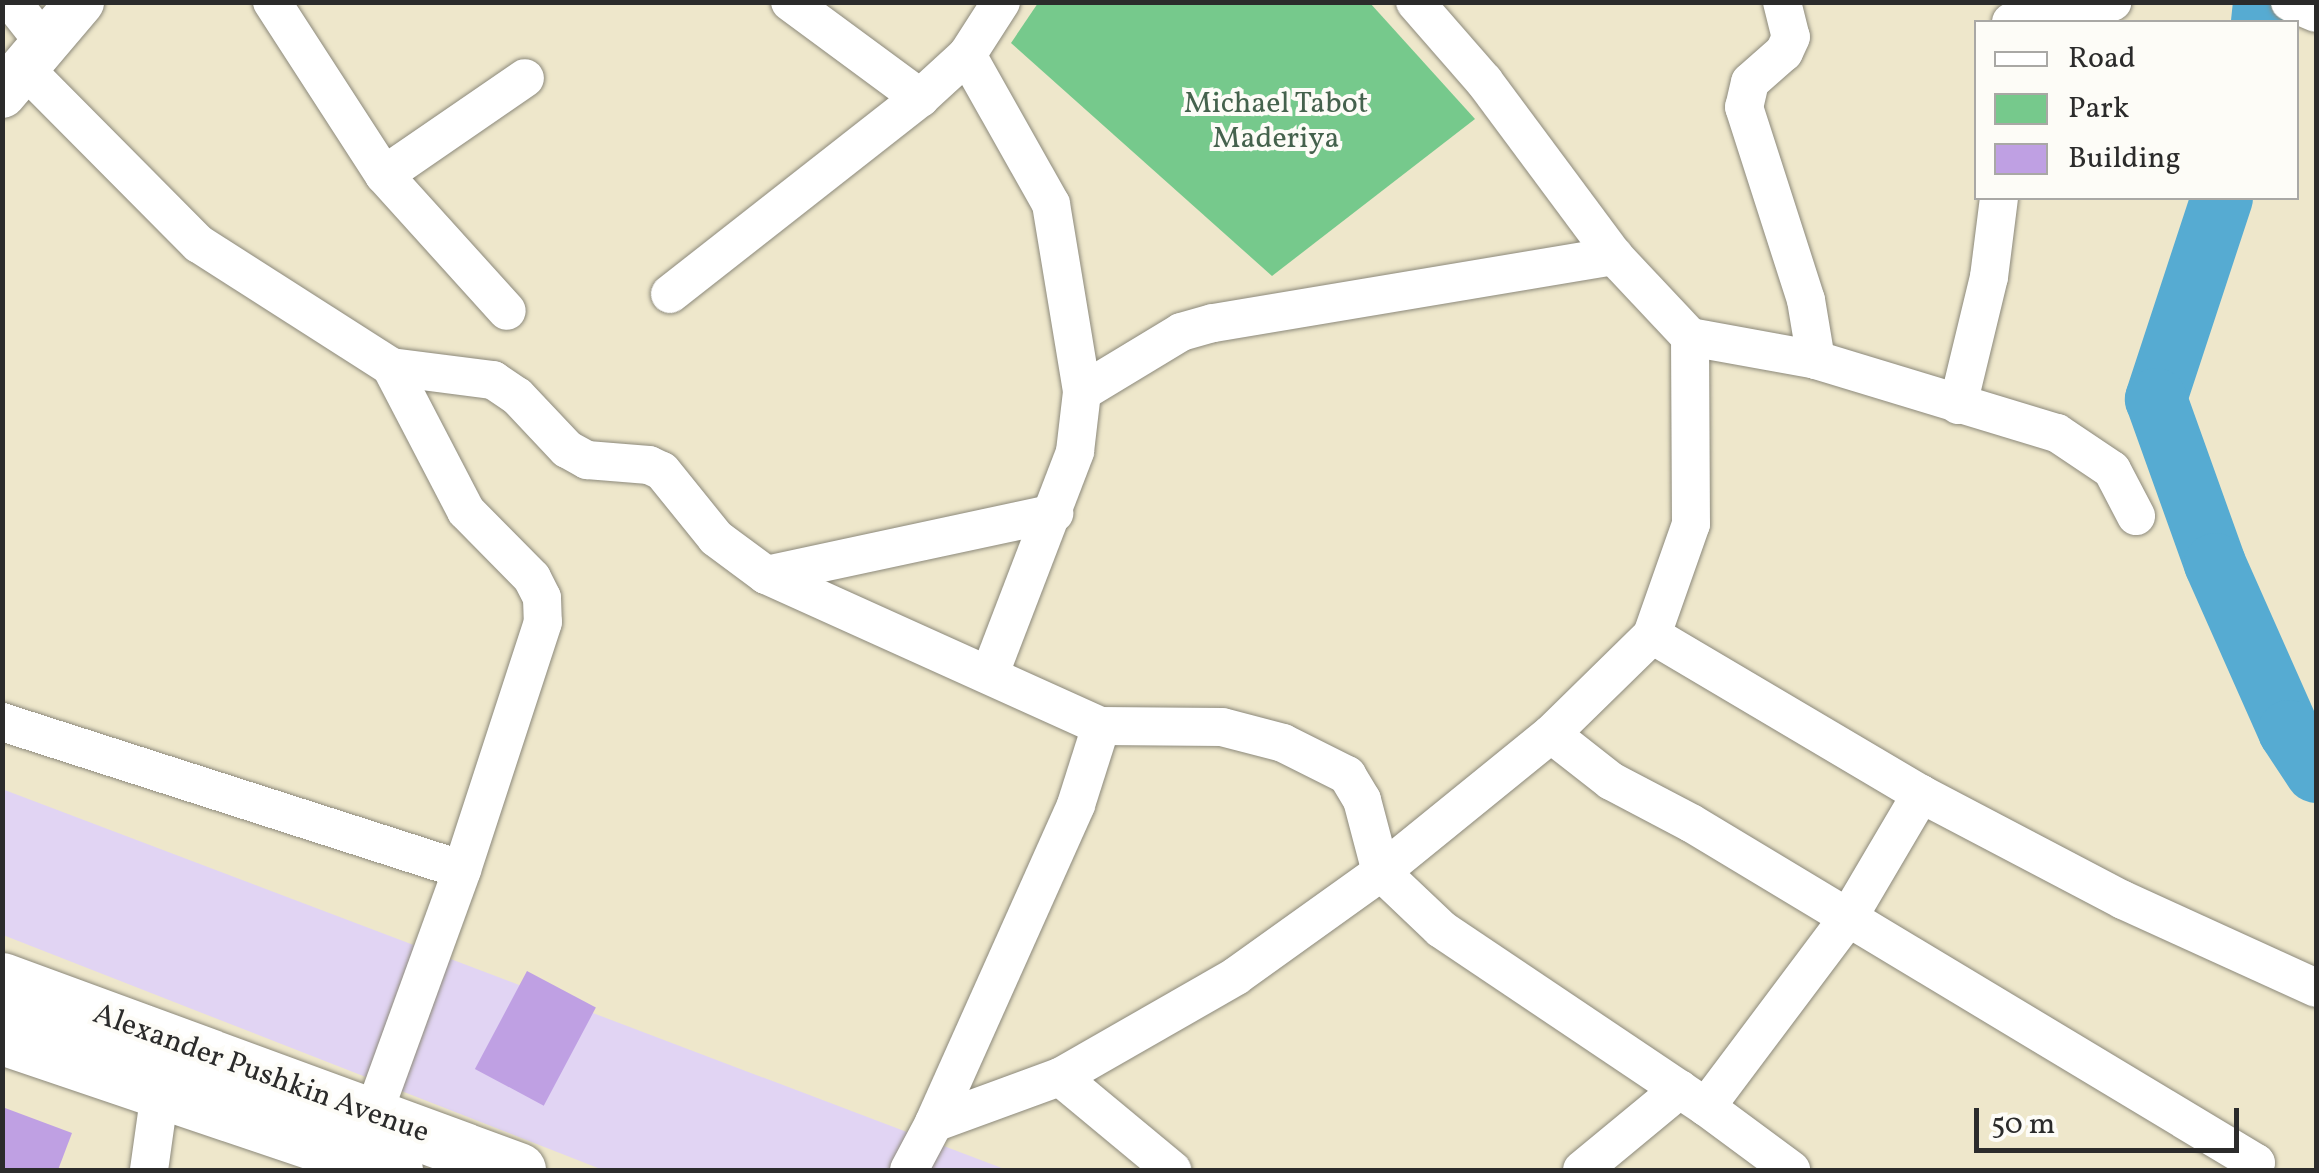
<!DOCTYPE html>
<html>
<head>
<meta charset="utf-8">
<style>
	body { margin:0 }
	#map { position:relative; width:2319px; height:1173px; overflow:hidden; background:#eee7cb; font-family:Vollkorn,serif }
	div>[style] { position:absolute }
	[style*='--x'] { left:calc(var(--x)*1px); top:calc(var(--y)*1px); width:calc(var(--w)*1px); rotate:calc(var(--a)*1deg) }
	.built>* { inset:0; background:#e1d4f3 }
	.green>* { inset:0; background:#76c98c }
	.river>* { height:62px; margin:-31px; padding:0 31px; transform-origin:31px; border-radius:31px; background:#56abd2 }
	.building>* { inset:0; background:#bfa0e3; transform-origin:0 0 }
	.roads { filter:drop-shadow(0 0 2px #8c897b) drop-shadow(0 0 2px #8c897b) }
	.minor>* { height:38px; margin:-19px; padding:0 19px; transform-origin:19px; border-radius:19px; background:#fff }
	.tertiary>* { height:48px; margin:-24px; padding:0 24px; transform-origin:24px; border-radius:24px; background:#fff }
	.primary>* { height:55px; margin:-27.5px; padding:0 27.5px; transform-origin:27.5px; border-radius:27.5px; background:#fff }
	span { translate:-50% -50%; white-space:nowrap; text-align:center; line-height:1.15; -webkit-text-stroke:8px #fdfcf7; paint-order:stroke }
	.park-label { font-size:30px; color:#45624d }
	.street-label { font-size:30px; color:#2b2b2b }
	.frame { position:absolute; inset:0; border:5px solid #2b2b2b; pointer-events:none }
	.legend { position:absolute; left:1974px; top:20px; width:325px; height:180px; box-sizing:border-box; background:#fdfcf7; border:2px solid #a9a8a5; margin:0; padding:12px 18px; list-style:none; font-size:30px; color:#2b2b2b }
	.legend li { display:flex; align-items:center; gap:20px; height:50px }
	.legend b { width:50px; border:2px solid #a9a8a5 }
	.scale { position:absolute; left:1974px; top:1108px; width:265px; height:45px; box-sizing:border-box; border:5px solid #2b2b2b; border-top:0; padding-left:12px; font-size:30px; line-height:35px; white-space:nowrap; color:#2b2b2b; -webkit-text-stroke:8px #fdfcf7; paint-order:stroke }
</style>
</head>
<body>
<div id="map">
	<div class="built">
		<div style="clip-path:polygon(2px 789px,1007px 1170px,603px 1170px,3px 935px)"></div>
	</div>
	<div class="green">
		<div style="clip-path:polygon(1038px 3px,1370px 3px,1475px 119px,1272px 276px,1011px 43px)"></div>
	</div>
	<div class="river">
		<div style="--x:2262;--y:22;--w:20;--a:-84"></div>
		<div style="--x:2222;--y:198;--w:212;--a:108.2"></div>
		<div style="--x:2156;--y:399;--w:175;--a:70.3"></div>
		<div style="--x:2215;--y:564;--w:183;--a:66.1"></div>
		<div style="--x:2289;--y:731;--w:49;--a:56.6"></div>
	</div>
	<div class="building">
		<div style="left:527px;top:971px;width:78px;height:111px;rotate:28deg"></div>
		<div style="clip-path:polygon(5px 1108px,72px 1133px,58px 1170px,2px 1170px)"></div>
	</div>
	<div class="roads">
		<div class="minor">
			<div style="--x:12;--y:2;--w:53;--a:51.8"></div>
			<div style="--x:272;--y:2;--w:206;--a:57.1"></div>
			<div style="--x:384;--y:175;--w:171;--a:-34.5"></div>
			<div style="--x:790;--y:2;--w:162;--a:36.4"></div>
			<div style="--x:920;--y:98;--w:64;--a:-42.5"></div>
			<div style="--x:967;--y:55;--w:63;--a:-57.3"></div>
			<div style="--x:1415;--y:2;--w:105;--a:48.9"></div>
			<div style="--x:1484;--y:81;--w:218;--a:53.4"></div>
			<div style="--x:1614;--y:256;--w:111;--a:46.8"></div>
			<div style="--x:1690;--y:337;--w:187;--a:89.7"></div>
			<div style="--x:1691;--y:524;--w:118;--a:109.4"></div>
			<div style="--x:1782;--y:2;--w:36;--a:76"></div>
			<div style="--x:1791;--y:37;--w:17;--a:115"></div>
			<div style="--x:1784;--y:52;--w:45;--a:138.6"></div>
			<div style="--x:1750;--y:82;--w:26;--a:103"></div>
			<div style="--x:1744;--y:107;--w:203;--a:72.2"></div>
			<div style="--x:1806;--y:300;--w:61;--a:80.5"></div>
			<div style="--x:2290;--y:2;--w:28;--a:23"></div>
			<div style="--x:2011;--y:22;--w:24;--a:-28"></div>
			<div style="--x:2032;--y:11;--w:81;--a:-6.4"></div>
			<div style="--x:967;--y:55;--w:171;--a:60.6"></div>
			<div style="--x:1051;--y:204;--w:191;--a:80.6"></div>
			<div style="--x:1082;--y:392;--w:60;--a:96.7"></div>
			<div style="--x:1075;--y:452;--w:237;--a:111"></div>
			<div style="--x:25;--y:69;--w:247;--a:45.2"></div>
			<div style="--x:199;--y:244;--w:228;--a:32.6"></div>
			<div style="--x:391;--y:367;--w:162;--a:62.5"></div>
			<div style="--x:466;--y:511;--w:94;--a:45.4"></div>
			<div style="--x:532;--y:578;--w:22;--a:63"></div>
			<div style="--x:542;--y:598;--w:24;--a:88"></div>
			<div style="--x:543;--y:622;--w:261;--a:108.1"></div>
			<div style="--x:462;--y:870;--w:283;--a:110"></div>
			<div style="--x:384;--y:175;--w:183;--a:47.9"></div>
			<div style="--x:670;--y:294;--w:318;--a:-38.1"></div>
			<div style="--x:1690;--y:337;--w:128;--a:10.3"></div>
			<div style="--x:1816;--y:360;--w:252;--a:16.9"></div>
			<div style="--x:2057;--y:433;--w:66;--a:33.9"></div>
			<div style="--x:2112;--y:470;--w:52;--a:62.4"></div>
			<div style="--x:391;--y:367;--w:103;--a:7.3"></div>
			<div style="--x:493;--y:380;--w:29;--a:34"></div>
			<div style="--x:517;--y:396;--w:73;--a:46.7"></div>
			<div style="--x:567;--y:449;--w:23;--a:29"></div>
			<div style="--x:587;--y:460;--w:62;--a:4.6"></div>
			<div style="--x:649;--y:465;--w:14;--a:25"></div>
			<div style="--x:662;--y:471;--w:86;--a:51.1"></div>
			<div style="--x:716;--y:538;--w:62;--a:36.5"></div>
			<div style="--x:766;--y:575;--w:367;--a:24.3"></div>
			<div style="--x:1101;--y:726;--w:83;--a:107.6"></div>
			<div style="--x:1076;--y:805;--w:348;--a:114.1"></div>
			<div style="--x:1082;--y:392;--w:116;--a:-31.2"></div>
			<div style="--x:1181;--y:332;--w:33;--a:-16"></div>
			<div style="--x:1213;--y:323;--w:407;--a:-9.5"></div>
			<div style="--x:1958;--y:405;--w:132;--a:-76.4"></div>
			<div style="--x:1989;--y:277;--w:80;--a:-82.8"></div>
			<div style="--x:766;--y:575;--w:295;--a:-12.1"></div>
			<div style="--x:2;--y:722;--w:483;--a:17.8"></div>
			<div style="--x:1101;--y:726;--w:121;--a:0.5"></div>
			<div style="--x:1222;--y:727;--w:63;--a:14.7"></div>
			<div style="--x:1283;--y:743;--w:72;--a:26.6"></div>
			<div style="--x:1347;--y:775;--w:29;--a:59"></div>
			<div style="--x:1362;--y:800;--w:74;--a:75.2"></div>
			<div style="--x:1381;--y:872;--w:219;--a:-39.1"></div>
			<div style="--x:1551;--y:734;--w:76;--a:38.1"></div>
			<div style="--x:1611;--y:781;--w:90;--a:27.7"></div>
			<div style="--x:1691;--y:823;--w:659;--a:31.04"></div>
			<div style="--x:2256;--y:1163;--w:8;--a:120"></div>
			<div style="--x:1551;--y:734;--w:141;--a:-44.4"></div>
			<div style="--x:1652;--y:635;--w:312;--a:30.6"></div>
			<div style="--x:1921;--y:794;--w:228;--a:27.7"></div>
			<div style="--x:2123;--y:900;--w:212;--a:24.5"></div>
			<div style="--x:1060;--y:1077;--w:146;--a:39.7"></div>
			<div style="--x:1706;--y:1107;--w:236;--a:-53.1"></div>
			<div style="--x:1848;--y:918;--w:144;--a:-59.5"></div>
			<div style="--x:149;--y:1170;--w:79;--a:-82"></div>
			<div style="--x:909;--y:1170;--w:53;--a:-62"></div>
			<div style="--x:934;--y:1123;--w:134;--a:-20.1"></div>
			<div style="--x:1060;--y:1077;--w:203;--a:-29.8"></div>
			<div style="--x:1236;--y:976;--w:178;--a:-35.6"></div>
			<div style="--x:1381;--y:872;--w:83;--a:43.5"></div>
			<div style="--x:1441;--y:929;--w:319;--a:33.9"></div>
			<div style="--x:1706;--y:1107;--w:106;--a:36.5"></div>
			<div style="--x:1582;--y:1170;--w:127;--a:-39.6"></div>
		</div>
		<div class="tertiary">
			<div style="--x:2;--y:94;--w:121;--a:-49.7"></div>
		</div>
		<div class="primary">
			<div style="--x:2;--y:980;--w:550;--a:20.21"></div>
			<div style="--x:2;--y:1037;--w:415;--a:18.7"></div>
		</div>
	</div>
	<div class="park-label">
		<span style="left:1276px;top:121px">Michael Tabot<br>Maderiya</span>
	</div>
	<div class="street-label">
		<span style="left:261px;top:1074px;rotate:20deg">Alexander Pushkin Avenue</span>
	</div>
	<div class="frame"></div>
	<ul class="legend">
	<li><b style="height:12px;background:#fff"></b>Road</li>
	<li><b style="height:28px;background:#76c98c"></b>Park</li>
	<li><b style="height:28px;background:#bfa0e3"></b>Building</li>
	</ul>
	<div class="scale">50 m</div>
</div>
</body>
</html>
